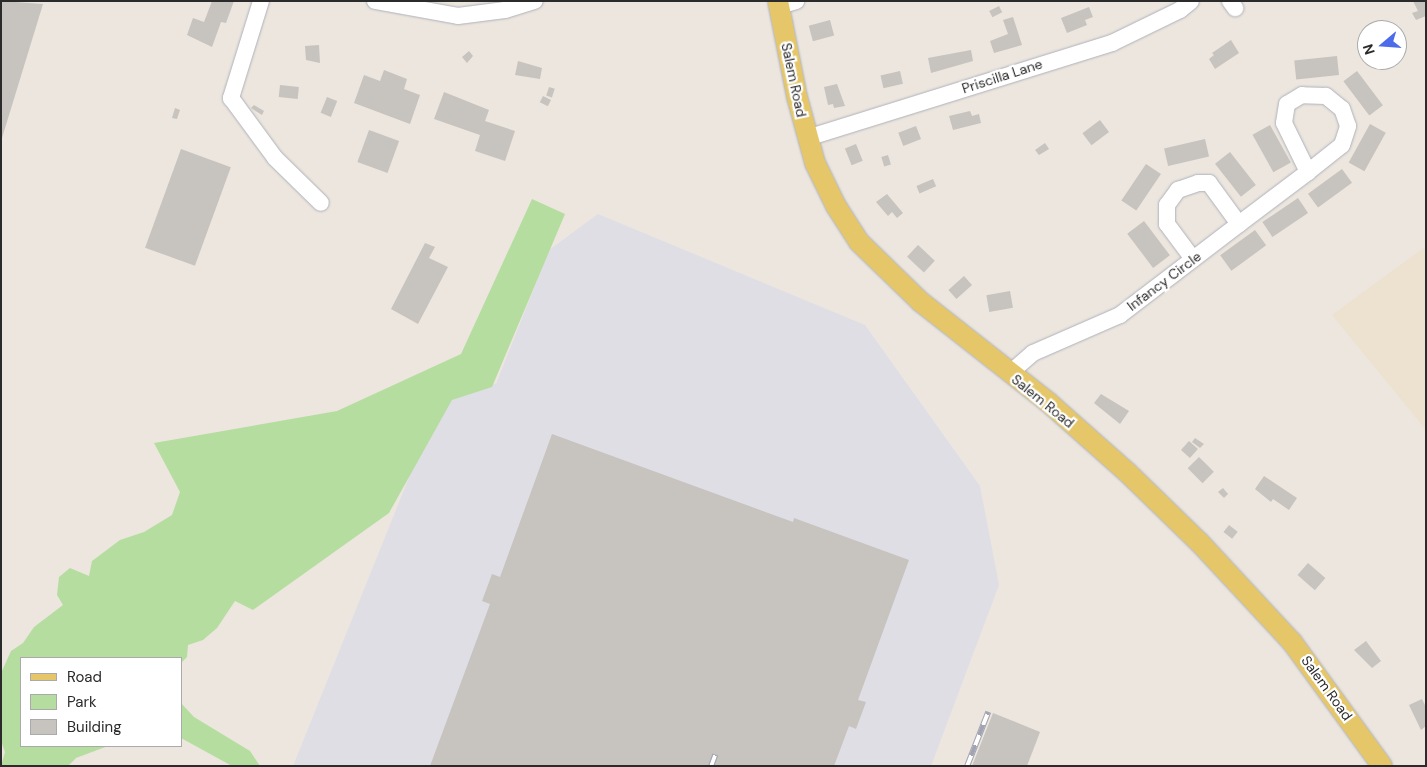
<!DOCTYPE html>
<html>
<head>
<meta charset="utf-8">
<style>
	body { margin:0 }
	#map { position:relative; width:1427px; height:767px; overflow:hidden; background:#ece6de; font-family:"DM Sans",sans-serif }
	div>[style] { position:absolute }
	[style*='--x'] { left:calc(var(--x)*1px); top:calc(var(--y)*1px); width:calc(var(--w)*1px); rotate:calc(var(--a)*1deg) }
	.industrial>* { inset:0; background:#e0dee5 }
	.education>* { inset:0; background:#ece2cf }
	.green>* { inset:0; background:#b5dda0 }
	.building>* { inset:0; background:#c7c3be; transform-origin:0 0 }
	.roads { filter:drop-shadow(0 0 1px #afb1ba) drop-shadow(0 0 1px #afb1ba) }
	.minor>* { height:16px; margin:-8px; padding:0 8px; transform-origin:8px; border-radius:8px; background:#fff }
	.major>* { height:20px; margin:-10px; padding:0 10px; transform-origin:10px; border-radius:10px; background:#e5c76a }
	.rail>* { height:5.5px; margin-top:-2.75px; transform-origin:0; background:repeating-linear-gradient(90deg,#fff 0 11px,#a1a4b3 0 22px); box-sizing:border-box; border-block:1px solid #a1a4b3 }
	span { translate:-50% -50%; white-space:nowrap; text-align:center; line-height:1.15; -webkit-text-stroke:4.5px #fff; paint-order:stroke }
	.street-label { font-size:14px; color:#2b2b2b }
	.frame { position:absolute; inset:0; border:2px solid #2b2b2b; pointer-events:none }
	.legend { position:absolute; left:20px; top:657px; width:162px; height:90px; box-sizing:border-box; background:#fff; border:1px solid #aaa; margin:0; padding:6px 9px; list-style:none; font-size:15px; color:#2b2b2b }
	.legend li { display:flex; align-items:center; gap:10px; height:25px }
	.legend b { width:25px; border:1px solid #aaa }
	.north { position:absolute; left:1357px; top:20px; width:50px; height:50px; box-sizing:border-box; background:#fff; border:1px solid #aaa; border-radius:50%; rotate:252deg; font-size:14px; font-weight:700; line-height:20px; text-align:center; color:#2b2b2b }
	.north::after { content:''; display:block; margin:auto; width:18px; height:22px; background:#4d6cea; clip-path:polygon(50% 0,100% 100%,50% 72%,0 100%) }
</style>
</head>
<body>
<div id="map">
	<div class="industrial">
		<div style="clip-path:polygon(598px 214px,865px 325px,980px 486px,999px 585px,931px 766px,293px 766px,449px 378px,496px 384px,549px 250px)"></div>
	</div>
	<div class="education">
		<div style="clip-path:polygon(1426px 246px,1426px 430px,1332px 315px)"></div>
	</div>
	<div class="green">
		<div style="clip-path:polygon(532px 199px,565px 214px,492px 387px,452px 400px,389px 513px,253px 610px,235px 601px,217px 628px,203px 640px,188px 645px,187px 657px,181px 663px,181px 658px,21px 658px,21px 746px,108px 746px,76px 758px,68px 766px,1px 766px,5px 752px,1px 741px,1px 673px,11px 651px,23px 643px,34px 627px,63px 605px,57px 595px,59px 577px,70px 568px,89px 576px,92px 561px,120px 540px,144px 532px,172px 515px,180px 492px,154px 443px,337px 411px,461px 354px)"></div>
		<div style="clip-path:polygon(181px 703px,194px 717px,250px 751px,260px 766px,232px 766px,181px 738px)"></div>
	</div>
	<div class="building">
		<div style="clip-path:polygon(1px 1px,43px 4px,2px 138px,1px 138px)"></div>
		<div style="clip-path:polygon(212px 1px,234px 1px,226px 23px,221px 22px,212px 47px,187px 35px,193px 18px,204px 22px)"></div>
		<div style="clip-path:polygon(1413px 1px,1426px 1px,1426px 16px,1416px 20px,1412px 13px,1418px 11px)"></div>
		<div style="left:999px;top:6px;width:7px;height:11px;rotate:63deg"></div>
		<div style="clip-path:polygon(1089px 7px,1093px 17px,1085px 20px,1087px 25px,1067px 33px,1061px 18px)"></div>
		<div style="clip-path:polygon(1013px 17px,1022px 45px,994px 53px,990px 41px,1008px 34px,1003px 20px)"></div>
		<div style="left:830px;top:20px;width:16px;height:22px;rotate:75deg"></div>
		<div style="clip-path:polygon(1231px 40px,1239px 53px,1215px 69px,1209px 59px,1214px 55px,1212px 53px)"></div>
		<div style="clip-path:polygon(319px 45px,320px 63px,306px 60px,305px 46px)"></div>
		<div style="clip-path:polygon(971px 50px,973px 61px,931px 73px,928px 58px)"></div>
		<div style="clip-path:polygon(469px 51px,473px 56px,467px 63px,462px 57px)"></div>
		<div style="left:1337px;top:56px;width:19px;height:43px;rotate:84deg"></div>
		<div style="clip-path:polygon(518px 61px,542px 68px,540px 79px,515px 75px)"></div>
		<div style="clip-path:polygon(384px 70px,407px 79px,404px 89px,420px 95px,410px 124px,354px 103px,364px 75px,380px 81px)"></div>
		<div style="left:900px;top:71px;width:13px;height:20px;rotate:77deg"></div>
		<div style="left:1357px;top:71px;width:43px;height:17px;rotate:53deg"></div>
		<div style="clip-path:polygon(837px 84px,845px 106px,834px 108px,833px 104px,828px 105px,824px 87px)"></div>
		<div style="left:280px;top:85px;width:19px;height:12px;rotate:6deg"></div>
		<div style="left:549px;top:87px;width:6px;height:9px;rotate:18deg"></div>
		<div style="clip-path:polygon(444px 92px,489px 110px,485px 121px,515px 131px,505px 161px,475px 151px,480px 135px,434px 119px)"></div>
		<div style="left:543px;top:96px;width:9px;height:7px;rotate:27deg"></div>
		<div style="left:327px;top:97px;width:11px;height:17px;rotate:22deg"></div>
		<div style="clip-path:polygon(254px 105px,264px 111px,262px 115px,251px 108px)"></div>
		<div style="clip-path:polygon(175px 108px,180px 110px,177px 119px,172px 118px)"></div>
		<div style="clip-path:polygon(970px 111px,972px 116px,979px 114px,981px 123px,953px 130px,949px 116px)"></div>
		<div style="left:1100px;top:120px;width:15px;height:22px;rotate:53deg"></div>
		<div style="left:1370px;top:124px;width:18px;height:44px;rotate:29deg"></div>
		<div style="left:1270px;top:125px;width:43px;height:20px;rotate:61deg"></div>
		<div style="left:916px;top:126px;width:14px;height:19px;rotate:69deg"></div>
		<div style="left:369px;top:130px;width:32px;height:34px;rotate:20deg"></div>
		<div style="left:1205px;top:139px;width:18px;height:42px;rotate:77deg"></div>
		<div style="clip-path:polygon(1045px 143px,1049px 149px,1039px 155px,1035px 150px)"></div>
		<div style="left:856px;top:144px;width:18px;height:12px;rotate:68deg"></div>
		<div style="left:181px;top:149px;width:53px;height:105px;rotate:20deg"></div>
		<div style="left:1230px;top:152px;width:42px;height:19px;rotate:52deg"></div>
		<div style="left:888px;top:155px;width:10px;height:7px;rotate:73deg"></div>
		<div style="left:1146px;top:164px;width:18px;height:44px;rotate:34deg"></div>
		<div style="left:1342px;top:169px;width:17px;height:42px;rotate:54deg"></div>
		<div style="left:933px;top:179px;width:8px;height:18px;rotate:67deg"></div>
		<div style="clip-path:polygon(887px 194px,903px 213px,897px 218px,892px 212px,888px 216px,876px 202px)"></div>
		<div style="left:1298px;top:198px;width:18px;height:43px;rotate:56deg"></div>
		<div style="left:1144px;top:221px;width:43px;height:21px;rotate:53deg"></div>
		<div style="left:1255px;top:230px;width:19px;height:43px;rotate:54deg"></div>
		<div style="clip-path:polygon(425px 243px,435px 247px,429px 258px,448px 267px,418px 324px,391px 309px)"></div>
		<div style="left:918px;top:245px;width:23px;height:16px;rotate:43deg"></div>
		<div style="left:964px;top:276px;width:12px;height:21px;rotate:48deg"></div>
		<div style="left:1010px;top:291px;width:17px;height:24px;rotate:80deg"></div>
		<div style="clip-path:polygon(1101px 394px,1129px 411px,1120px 424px,1094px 403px)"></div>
		<div style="clip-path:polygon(552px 434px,793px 522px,794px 518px,909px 560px,858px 700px,866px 702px,856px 729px,849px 726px,834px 766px,430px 766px,490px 604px,482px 601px,492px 574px,500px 577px)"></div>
		<div style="clip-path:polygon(1195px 438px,1204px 444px,1200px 448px,1192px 442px)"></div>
		<div style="left:1189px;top:441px;width:12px;height:12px;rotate:42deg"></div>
		<div style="left:1199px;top:457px;width:21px;height:16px;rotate:45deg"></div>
		<div style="clip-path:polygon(1264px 476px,1297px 498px,1289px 510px,1273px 499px,1271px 502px,1255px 489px)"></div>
		<div style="clip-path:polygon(1223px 488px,1228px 494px,1224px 498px,1218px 492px)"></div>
		<div style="left:1229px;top:525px;width:11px;height:9px;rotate:38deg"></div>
		<div style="left:1308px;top:563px;width:23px;height:16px;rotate:41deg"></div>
		<div style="clip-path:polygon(1366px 641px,1381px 661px,1372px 668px,1354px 650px)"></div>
		<div style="clip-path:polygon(1422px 699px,1426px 707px,1426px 726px,1421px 730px,1409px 705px)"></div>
		<div style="clip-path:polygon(993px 713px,1040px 732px,1027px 766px,972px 766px)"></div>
	</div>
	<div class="roads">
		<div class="minor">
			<div style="--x:261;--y:1;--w:102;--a:107.2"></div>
			<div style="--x:231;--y:98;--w:74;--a:53.7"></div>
			<div style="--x:275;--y:158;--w:64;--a:44.4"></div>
			<div style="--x:375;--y:1;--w:84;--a:10.2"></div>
			<div style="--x:458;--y:16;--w:47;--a:-7.3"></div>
			<div style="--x:505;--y:10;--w:31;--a:-17"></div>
			<div style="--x:1230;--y:1;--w:9;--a:54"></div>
			<div style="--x:779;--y:6;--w:18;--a:-16"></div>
			<div style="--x:807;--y:138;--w:319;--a:-17.3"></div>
			<div style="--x:1112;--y:43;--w:76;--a:-25.9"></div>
			<div style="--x:1180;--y:10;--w:14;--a:-39"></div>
			<div style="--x:1193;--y:259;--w:44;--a:-126.6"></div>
			<div style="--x:1167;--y:224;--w:19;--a:-90"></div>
			<div style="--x:1167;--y:205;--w:19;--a:-54"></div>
			<div style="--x:1178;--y:190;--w:21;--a:-19"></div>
			<div style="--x:1198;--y:183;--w:11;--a:0"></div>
			<div style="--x:1209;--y:183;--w:51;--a:53.8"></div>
			<div style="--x:1010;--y:373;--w:30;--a:-41"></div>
			<div style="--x:1033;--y:353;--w:95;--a:-23.6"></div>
			<div style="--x:1120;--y:315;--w:150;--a:-37.4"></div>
			<div style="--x:1239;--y:224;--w:86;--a:-37"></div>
			<div style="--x:1308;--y:172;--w:43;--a:-38.5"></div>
			<div style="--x:1342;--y:145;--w:20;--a:-72"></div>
			<div style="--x:1348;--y:126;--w:18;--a:-109"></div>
			<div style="--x:1342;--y:109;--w:21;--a:-141"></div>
			<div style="--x:1326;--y:96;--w:24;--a:-178"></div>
			<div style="--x:1302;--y:95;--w:17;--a:149"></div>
			<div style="--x:1287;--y:104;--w:19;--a:99"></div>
			<div style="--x:1284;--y:123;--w:55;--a:63.9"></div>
		</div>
		<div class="major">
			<div style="--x:778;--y:1;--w:98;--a:78.8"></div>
			<div style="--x:797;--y:97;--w:68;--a:74.7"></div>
			<div style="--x:815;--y:163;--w:48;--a:64"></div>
			<div style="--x:836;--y:206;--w:43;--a:57.4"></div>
			<div style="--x:859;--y:242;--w:86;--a:44.1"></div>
			<div style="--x:921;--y:302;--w:162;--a:38.2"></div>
			<div style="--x:1048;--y:402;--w:107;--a:41.6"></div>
			<div style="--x:1128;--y:473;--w:100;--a:44.2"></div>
			<div style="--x:1200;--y:543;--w:135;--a:47.1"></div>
			<div style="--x:1292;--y:642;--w:153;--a:54"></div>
		</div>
	</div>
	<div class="rail">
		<div style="--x:711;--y:766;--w:12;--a:-70"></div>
		<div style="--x:967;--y:766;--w:58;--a:-68.7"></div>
	</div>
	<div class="street-label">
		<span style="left:1002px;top:76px;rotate:-18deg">Priscilla Lane</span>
		<span style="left:794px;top:80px;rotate:78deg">Salem Road</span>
		<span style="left:1164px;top:281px;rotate:-37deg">Infancy Circle</span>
		<span style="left:1043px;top:401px;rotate:39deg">Salem Road</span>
		<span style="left:1327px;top:688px;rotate:54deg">Salem Road</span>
	</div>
	<div class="frame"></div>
	<ul class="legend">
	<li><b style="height:6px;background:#e5c76a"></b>Road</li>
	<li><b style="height:14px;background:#b5dda0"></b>Park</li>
	<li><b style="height:14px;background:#c7c3be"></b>Building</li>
	</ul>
	<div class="north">N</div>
</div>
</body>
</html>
